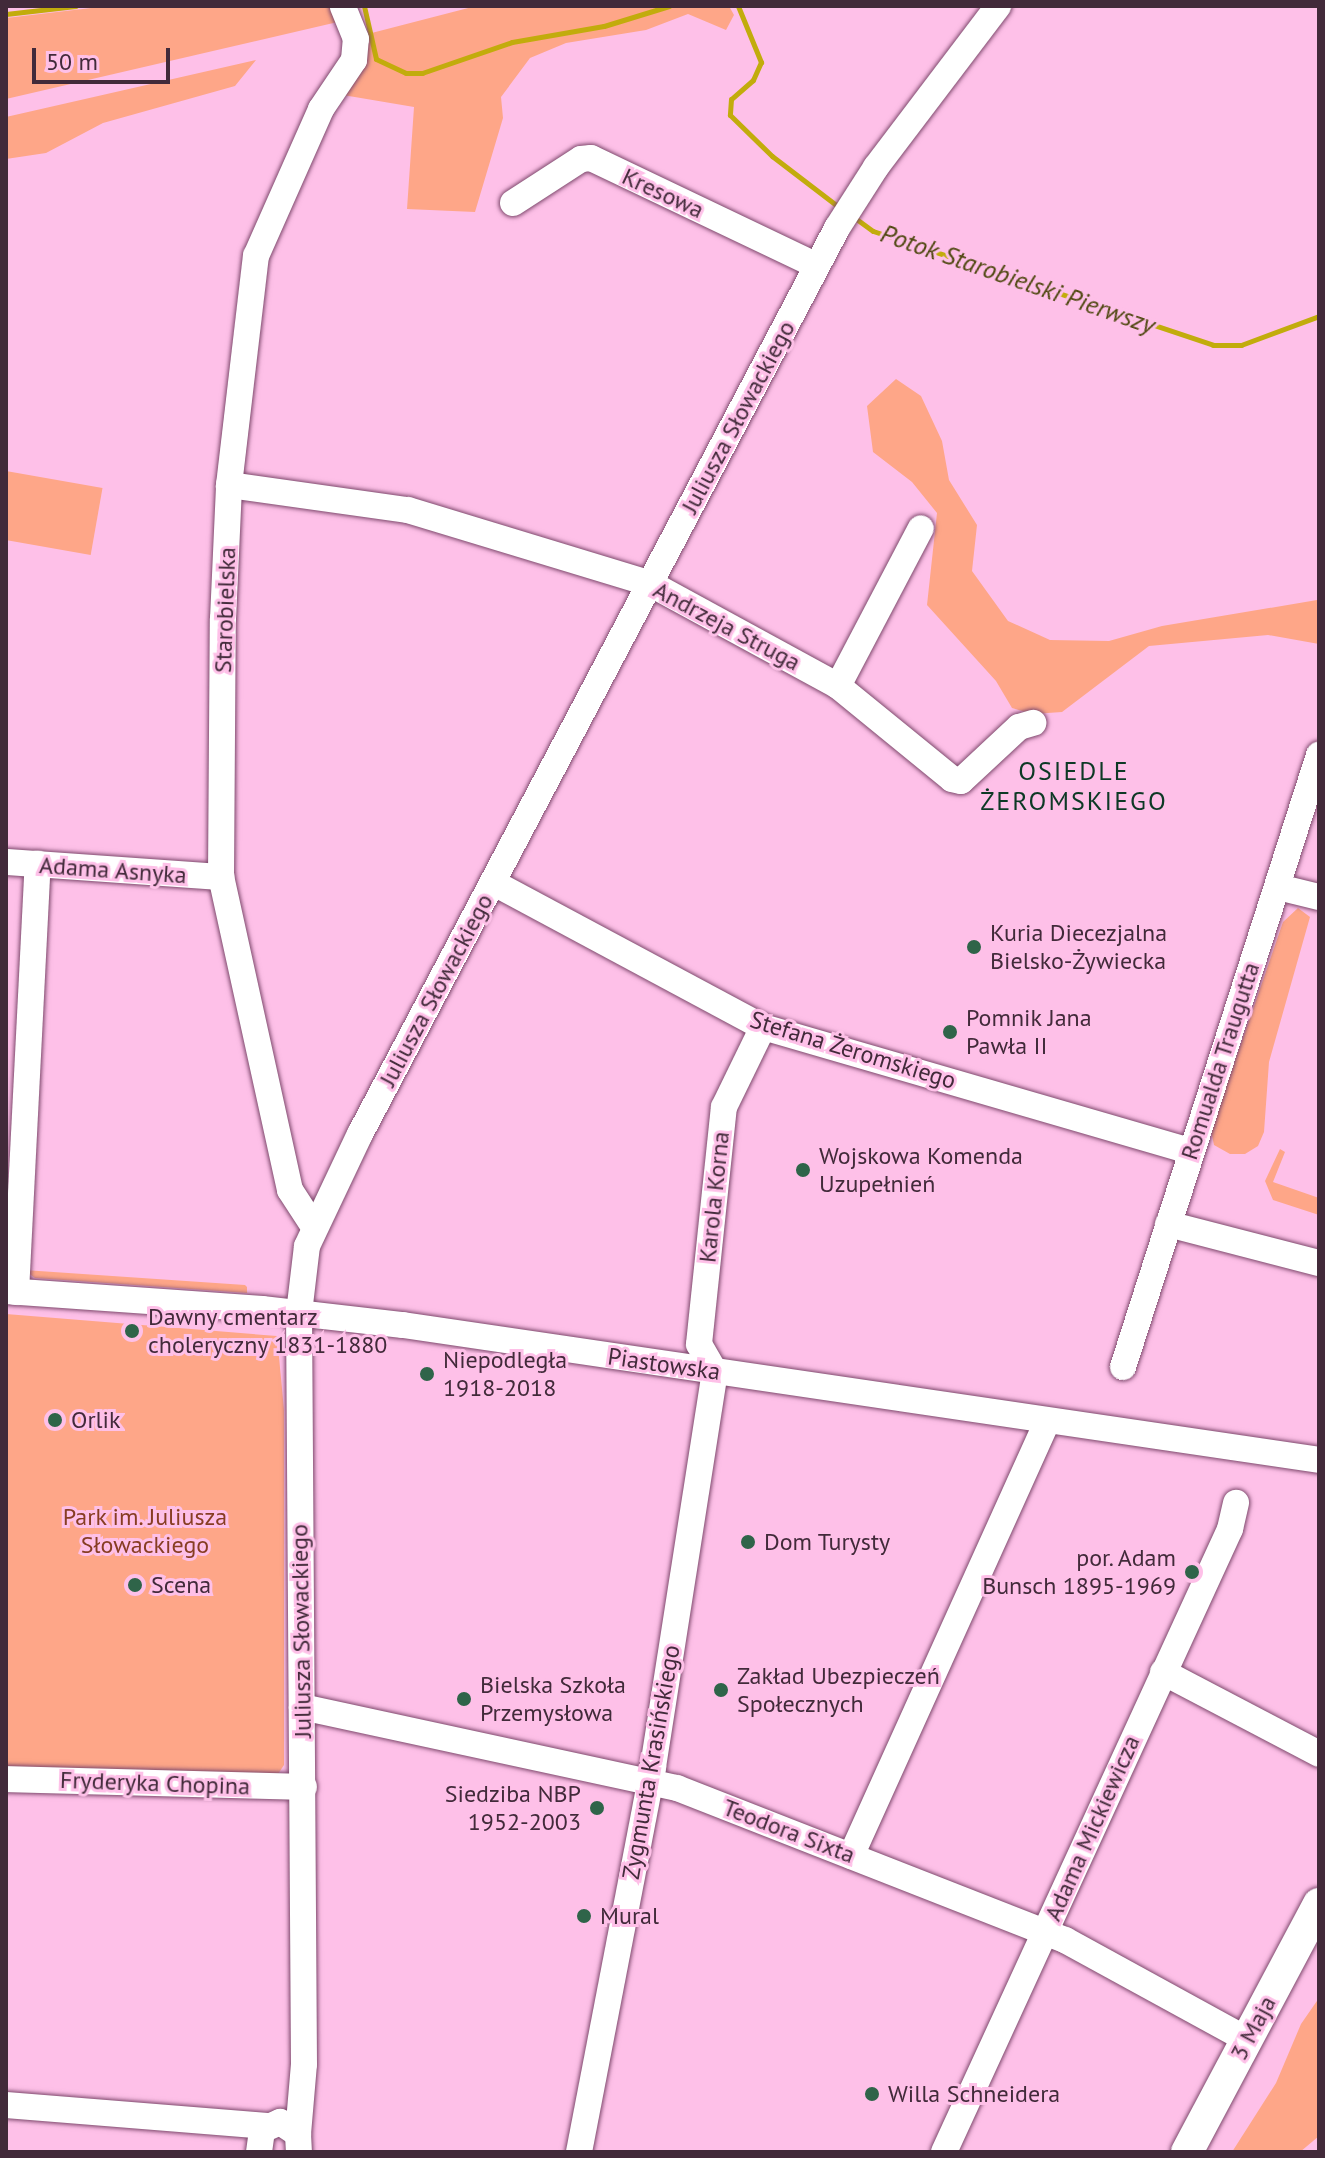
<!DOCTYPE html>
<html>
<head>
<meta charset="utf-8">
<style>
	body { margin:0 }
	#map { position:relative; width:1325px; height:2158px; overflow:hidden; background:#fec0e8; font-family:"PT Sans",sans-serif }
	div>[style] { position:absolute }
	[style*='--x'] { left:calc(var(--x)*1px); top:calc(var(--y)*1px); width:calc(var(--w)*1px); rotate:calc(var(--a)*1deg) }
	.green>* { inset:0; background:#fea688; transform-origin:0 0 }
	.stream>* { height:5px; margin:-2.5px; padding:0 2.5px; transform-origin:2.5px; border-radius:2.5px; background:#c2ac0c }
	.roads { filter:drop-shadow(0 0 2px #7e496d) drop-shadow(0 0 2px #7e496d) }
	.minor>* { height:26px; margin:-13px; padding:0 13px; transform-origin:13px; border-radius:13px; background:#fff }
	.major>* { height:32px; margin:-16px; padding:0 16px; transform-origin:16px; border-radius:16px; background:#fff }
	.dots>* { width:22px; height:22px; translate:-50% -50%; box-sizing:border-box; border:4px solid #fec0e8; border-radius:50% }
	span { translate:-50% -50%; white-space:nowrap; text-align:center; line-height:1.15; -webkit-text-stroke:6px #fec0e8; paint-order:stroke }
	.street-label { font-size:24px; color:#422a3a }
	.poi-label { font-size:24px; color:#422a3a }
	.left { translate:0 -50%; text-align:left }
	.right { translate:-100% -50%; text-align:right }
	.park-label { font-size:24px; color:#873d22 }
	.water-label { font-size:26px; color:#4f4710; font-style:italic }
	.neighbourhood-label { font-size:26px; color:#0d3925; letter-spacing:2px }
	.frame { position:absolute; inset:0; border:8px solid #422a3a; pointer-events:none }
	.scale { position:absolute; left:32px; top:48px; width:138px; height:36px; box-sizing:border-box; border:4px solid #422a3a; border-top:0; padding-left:10px; font-size:24px; line-height:28px; white-space:nowrap; color:#422a3a; -webkit-text-stroke:6px #fec0e8; paint-order:stroke }
</style>
</head>
<body>
<div id="map">
	<div class="green">
		<div style="clip-path:polygon(108px 6px,336px 6px,342px 21px,6px 99px,6px 18px)"></div>
		<div style="clip-path:polygon(476px 6px,729px 6px,734px 15px,726px 30px,688px 14px,646px 30px,566px 43px,530px 58px,501px 97px,503px 118px,475px 212px,407px 209px,414px 107px,337px 94px,360px 36px)"></div>
		<div style="clip-path:polygon(256px 60px,235px 86px,103px 123px,46px 153px,6px 159px,6px 117px)"></div>
		<div style="clip-path:polygon(896px 379px,921px 396px,942px 441px,949px 480px,977px 525px,972px 571px,1008px 621px,1050px 640px,1109px 641px,1162px 626px,1317px 600px,1319px 644px,1268px 635px,1149px 646px,1062px 712px,1033px 714px,1012px 708px,996px 681px,927px 605px,937px 513px,912px 482px,873px 452px,867px 406px)"></div>
		<div style="left:6px;top:471px;width:98px;height:68px;rotate:10deg"></div>
		<div style="clip-path:polygon(1298px 908px,1310px 917px,1269px 1062px,1264px 1132px,1258px 1146px,1245px 1154px,1230px 1154px,1214px 1145px,1211px 1131px,1283px 922px)"></div>
		<div style="clip-path:polygon(1280px 1149px,1285px 1152px,1273px 1182px,1319px 1198px,1319px 1215px,1273px 1200px,1265px 1181px)"></div>
		<div style="clip-path:polygon(24px 1270px,245px 1285px,247px 1287px,247px 1293px,35px 1278px)"></div>
		<div style="clip-path:polygon(6px 1314px,277px 1336px,284px 1410px,284px 1765px,276px 1777px,6px 1768px)"></div>
		<div style="clip-path:polygon(1319px 1998px,1319px 2136px,1300px 2152px,1232px 2152px,1276px 2083px,1301px 2024px)"></div>
	</div>
	<div class="stream">
		<div style="--x:364;--y:6;--w:54;--a:77.2"></div>
		<div style="--x:376;--y:59;--w:33;--a:25"></div>
		<div style="--x:406;--y:73;--w:16;--a:0"></div>
		<div style="--x:422;--y:73;--w:95;--a:-19"></div>
		<div style="--x:512;--y:42;--w:93;--a:-9.9"></div>
		<div style="--x:604;--y:26;--w:68;--a:-17.1"></div>
		<div style="--x:738;--y:6;--w:61;--a:67.7"></div>
		<div style="--x:761;--y:62;--w:20;--a:114"></div>
		<div style="--x:753;--y:80;--w:29;--a:139"></div>
		<div style="--x:731;--y:99;--w:16;--a:94"></div>
		<div style="--x:730;--y:115;--w:59;--a:44.3"></div>
		<div style="--x:772;--y:156;--w:86;--a:37.4"></div>
		<div style="--x:6;--y:14;--w:70;--a:-6.5"></div>
		<div style="--x:855;--y:218;--w:22;--a:36"></div>
		<div style="--x:873;--y:231;--w:359;--a:18.5"></div>
		<div style="--x:1213;--y:345;--w:28;--a:0"></div>
		<div style="--x:1241;--y:345;--w:83;--a:-20.4"></div>
	</div>
	<div class="roads">
		<div class="minor">
			<div style="--x:513;--y:203;--w:81;--a:-32.9"></div>
			<div style="--x:581;--y:159;--w:10;--a:-6"></div>
			<div style="--x:591;--y:158;--w:250;--a:25.5"></div>
			<div style="--x:229;--y:485;--w:181;--a:8"></div>
			<div style="--x:408;--y:510;--w:254;--a:16.9"></div>
			<div style="--x:651;--y:584;--w:213;--a:28.6"></div>
			<div style="--x:838;--y:686;--w:147;--a:39.2"></div>
			<div style="--x:952;--y:779;--w:9;--a:13"></div>
			<div style="--x:961;--y:781;--w:79;--a:-43"></div>
			<div style="--x:1019;--y:727;--w:15;--a:-16"></div>
			<div style="--x:838;--y:686;--w:178;--a:-62.3"></div>
			<div style="--x:6;--y:862;--w:216;--a:4"></div>
			<div style="--x:494;--y:883;--w:305;--a:28.2"></div>
			<div style="--x:763;--y:1027;--w:444;--a:16.2"></div>
			<div style="--x:1278;--y:887;--w:42;--a:13.7"></div>
			<div style="--x:1168;--y:1224;--w:156;--a:14.5"></div>
			<div style="--x:314;--y:1227;--w:44;--a:-123"></div>
			<div style="--x:290;--y:1190;--w:321;--a:-102.4"></div>
			<div style="--x:221;--y:877;--w:258;--a:-89.6"></div>
			<div style="--x:223;--y:619;--w:134;--a:-87.4"></div>
			<div style="--x:229;--y:485;--w:231;--a:-83.3"></div>
			<div style="--x:256;--y:256;--w:161;--a:-66.1"></div>
			<div style="--x:321;--y:109;--w:59;--a:-56"></div>
			<div style="--x:354;--y:60;--w:21;--a:-85"></div>
			<div style="--x:356;--y:39;--w:35;--a:-112"></div>
			<div style="--x:6;--y:1291;--w:257;--a:4"></div>
			<div style="--x:262;--y:1309;--w:142;--a:6.5"></div>
			<div style="--x:403;--y:1325;--w:926;--a:8.38"></div>
			<div style="--x:16;--y:1292;--w:429;--a:-87.1"></div>
			<div style="--x:1123;--y:1367;--w:643;--a:-72.24"></div>
			<div style="--x:715;--y:1372;--w:32;--a:-120"></div>
			<div style="--x:699;--y:1344;--w:238;--a:-84"></div>
			<div style="--x:724;--y:1107;--w:89;--a:-64"></div>
			<div style="--x:1163;--y:1672;--w:176;--a:27.7"></div>
			<div style="--x:302;--y:1707;--w:384;--a:12.2"></div>
			<div style="--x:677;--y:1788;--w:417;--a:21.4"></div>
			<div style="--x:1065;--y:1940;--w:209;--a:28.7"></div>
			<div style="--x:6;--y:1779;--w:298;--a:1.5"></div>
			<div style="--x:851;--y:1856;--w:477;--a:-65.7"></div>
			<div style="--x:6;--y:2105;--w:262;--a:4.6"></div>
			<div style="--x:298;--y:2134;--w:70;--a:-85.1"></div>
			<div style="--x:304;--y:2064;--w:751;--a:-90.38"></div>
			<div style="--x:299;--y:1313;--w:67;--a:-83.2"></div>
			<div style="--x:307;--y:1246;--w:124;--a:-64.7"></div>
			<div style="--x:360;--y:1134;--w:1024;--a:-62.23"></div>
			<div style="--x:837;--y:228;--w:72;--a:-57.4"></div>
			<div style="--x:876;--y:167;--w:202;--a:-52.8"></div>
			<div style="--x:259;--y:2152;--w:22;--a:-82"></div>
			<div style="--x:262;--y:2130;--w:20;--a:-24"></div>
			<div style="--x:280;--y:2122;--w:22;--a:34"></div>
			<div style="--x:298;--y:2134;--w:18;--a:87"></div>
			<div style="--x:579;--y:2152;--w:392;--a:-79.1"></div>
			<div style="--x:653;--y:1767;--w:400;--a:-81.1"></div>
			<div style="--x:944;--y:2152;--w:686;--a:-65.34"></div>
			<div style="--x:1230;--y:1529;--w:27;--a:-77"></div>
		</div>
		<div class="major">
			<div style="--x:1187;--y:2152;--w:281;--a:-62"></div>
		</div>
	</div>
	<div class="dots">
		<div style="left:974px;top:947px;background:#2f6449"></div>
		<div style="left:950px;top:1032px;background:#2f6449"></div>
		<div style="left:803px;top:1170px;background:#2f6449"></div>
		<div style="left:132px;top:1331px;background:#2f6449"></div>
		<div style="left:427px;top:1374px;background:#2f6449"></div>
		<div style="left:55px;top:1420px;background:#2f6449"></div>
		<div style="left:748px;top:1542px;background:#2f6449"></div>
		<div style="left:1192px;top:1572px;background:#2f6449"></div>
		<div style="left:135px;top:1585px;background:#2f6449"></div>
		<div style="left:721px;top:1690px;background:#2f6449"></div>
		<div style="left:464px;top:1699px;background:#2f6449"></div>
		<div style="left:597px;top:1808px;background:#2f6449"></div>
		<div style="left:584px;top:1916px;background:#2f6449"></div>
		<div style="left:872px;top:2094px;background:#2f6449"></div>
	</div>
	<div class="street-label">
		<span style="left:663px;top:193px;rotate:25deg">Kresowa</span>
		<span style="left:738px;top:417px;rotate:-62deg">Juliusza Słowackiego</span>
		<span style="left:225px;top:610px;rotate:-88deg">Starobielska</span>
		<span style="left:727px;top:626px;rotate:28deg">Andrzeja Struga</span>
		<span style="left:113px;top:870px;rotate:4deg">Adama Asnyka</span>
		<span style="left:436px;top:990px;rotate:-62deg">Juliusza Słowackiego</span>
		<span style="left:853px;top:1050px;rotate:17deg">Stefana Żeromskiego</span>
		<span style="left:1220px;top:1061px;rotate:-72deg">Romualda Traugutta</span>
		<span style="left:714px;top:1197px;rotate:-84deg">Karola Korna</span>
		<span style="left:664px;top:1364px;rotate:8deg">Piastowska</span>
		<span style="left:301px;top:1631px;rotate:-91deg">Juliusza Słowackiego</span>
		<span style="left:651px;top:1762px;rotate:-80deg">Zygmunta Krasińskiego</span>
		<span style="left:155px;top:1783px;rotate:2deg">Fryderyka Chopina</span>
		<span style="left:1092px;top:1828px;rotate:-66deg">Adama Mickiewicza</span>
		<span style="left:789px;top:1831px;rotate:21deg">Teodora Sixta</span>
		<span style="left:1253px;top:2028px;rotate:-62deg">3 Maja</span>
	</div>
	<div class="poi-label">
		<span class="left" style="left:990px;top:947px">Kuria Diecezjalna<br>Bielsko-Żywiecka</span>
		<span class="left" style="left:966px;top:1032px">Pomnik Jana<br>Pawła II</span>
		<span class="left" style="left:819px;top:1170px">Wojskowa Komenda<br>Uzupełnień</span>
		<span class="left" style="left:148px;top:1331px">Dawny cmentarz<br>choleryczny 1831-1880</span>
		<span class="left" style="left:443px;top:1374px">Niepodległa<br>1918-2018</span>
		<span class="left" style="left:71px;top:1420px">Orlik</span>
		<span class="left" style="left:764px;top:1542px">Dom Turysty</span>
		<span class="right" style="left:1176px;top:1572px">por. Adam<br>Bunsch 1895-1969</span>
		<span class="left" style="left:151px;top:1585px">Scena</span>
		<span class="left" style="left:737px;top:1690px">Zakład Ubezpieczeń<br>Społecznych</span>
		<span class="left" style="left:480px;top:1699px">Bielska Szkoła<br>Przemysłowa</span>
		<span class="right" style="left:581px;top:1808px">Siedziba NBP<br>1952-2003</span>
		<span class="left" style="left:600px;top:1916px">Mural</span>
		<span class="left" style="left:888px;top:2094px">Willa Schneidera</span>
	</div>
	<div class="park-label">
		<span style="left:145px;top:1531px">Park im. Juliusza<br>Słowackiego</span>
	</div>
	<div class="water-label">
		<span style="left:1018px;top:279px;rotate:19deg">Potok Starobielski Pierwszy</span>
	</div>
	<div class="neighbourhood-label">
		<span style="left:1074px;top:786px">OSIEDLE<br>ŻEROMSKIEGO</span>
	</div>
	<div class="frame"></div>
	<div class="scale">50 m</div>
</div>
</body>
</html>
